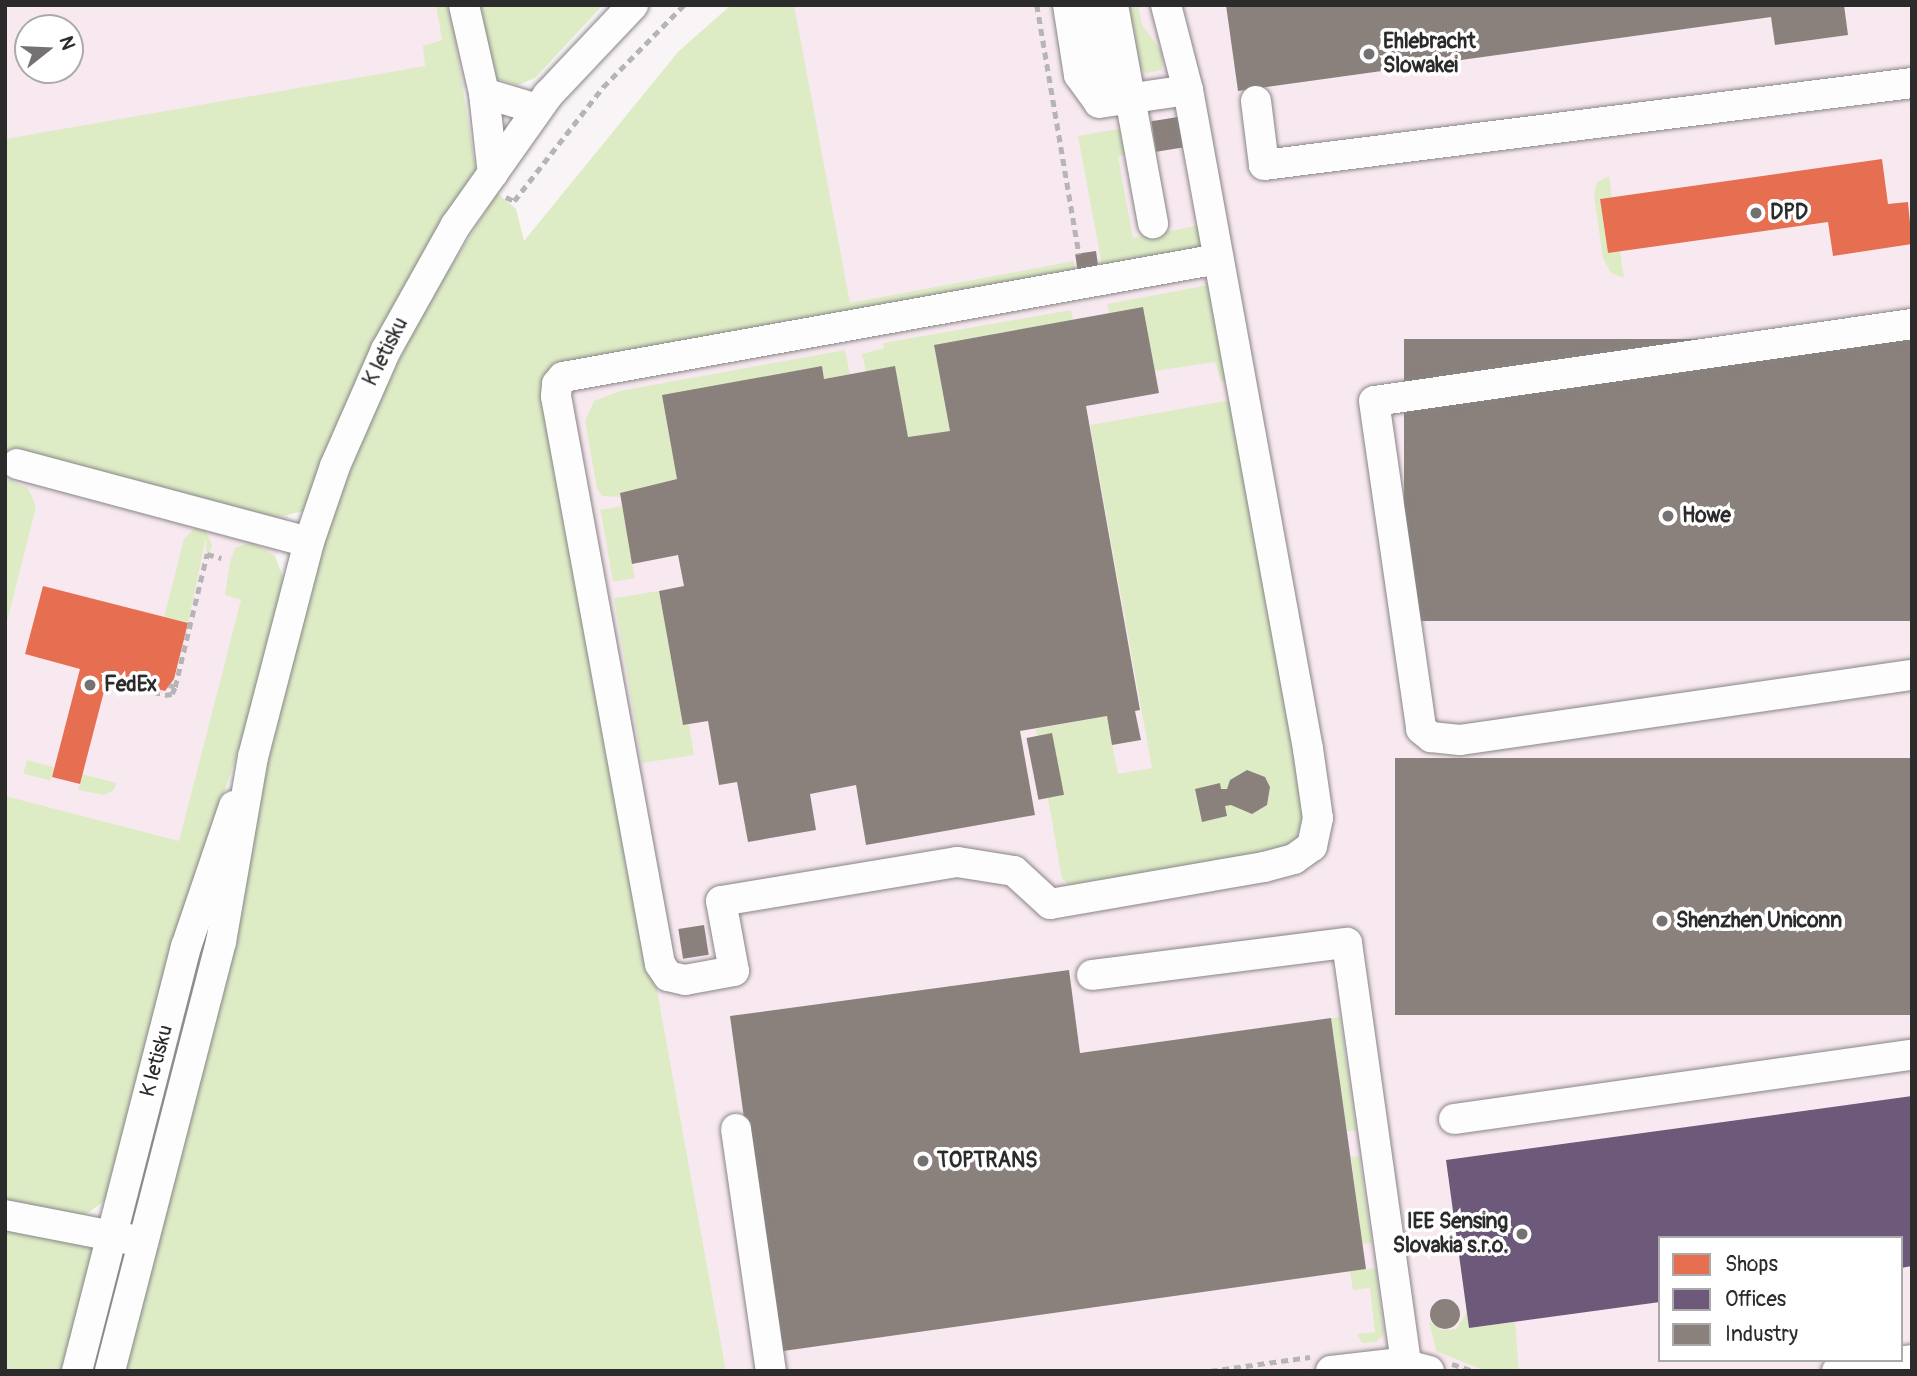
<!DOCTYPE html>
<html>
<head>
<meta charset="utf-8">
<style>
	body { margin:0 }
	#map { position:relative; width:1917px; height:1376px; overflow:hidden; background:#f9f4f6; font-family:Pangolin,sans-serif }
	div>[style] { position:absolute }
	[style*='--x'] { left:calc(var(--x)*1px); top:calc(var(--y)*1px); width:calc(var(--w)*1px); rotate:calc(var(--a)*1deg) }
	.built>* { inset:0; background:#f8e9f0 }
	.green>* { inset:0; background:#deecc6; transform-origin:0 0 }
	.shops>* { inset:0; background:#e76f51 }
	.offices>* { inset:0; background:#6d597a }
	.industry>* { inset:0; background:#8a817c; transform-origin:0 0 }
	.round { border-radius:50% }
	.path>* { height:4.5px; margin-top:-2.25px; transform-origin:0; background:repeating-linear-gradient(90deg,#b6b5b5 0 7px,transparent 0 12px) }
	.roads { filter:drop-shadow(0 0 2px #888586) drop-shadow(0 0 2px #888586) }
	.minor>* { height:30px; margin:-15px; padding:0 15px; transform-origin:15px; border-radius:15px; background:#fefdfe }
	.dots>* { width:19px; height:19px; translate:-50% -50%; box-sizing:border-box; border:4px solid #fff; border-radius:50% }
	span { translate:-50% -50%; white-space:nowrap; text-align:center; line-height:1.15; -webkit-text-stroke:7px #fff; paint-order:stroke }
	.poi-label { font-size:21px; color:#2b2b2b; font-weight:700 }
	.left { translate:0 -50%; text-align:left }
	.right { translate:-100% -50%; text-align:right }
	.street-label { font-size:21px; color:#2b2b2b }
	.frame { position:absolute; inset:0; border:7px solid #2b2b2b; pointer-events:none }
	.legend { position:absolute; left:1658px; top:1236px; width:245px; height:126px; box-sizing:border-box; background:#fff; border:2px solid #aaa; margin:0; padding:9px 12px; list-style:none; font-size:21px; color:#2b2b2b }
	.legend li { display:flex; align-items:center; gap:14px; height:35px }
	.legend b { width:35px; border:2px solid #aaa }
	.north { position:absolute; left:14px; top:14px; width:70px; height:70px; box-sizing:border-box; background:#fff; border:2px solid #aaa; border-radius:50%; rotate:72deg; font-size:19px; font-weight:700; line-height:28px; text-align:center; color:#2b2b2b }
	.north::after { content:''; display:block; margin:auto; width:24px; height:32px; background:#737172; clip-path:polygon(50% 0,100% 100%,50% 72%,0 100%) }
</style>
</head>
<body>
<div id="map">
	<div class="built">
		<div style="clip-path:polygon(evenodd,5px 5px,475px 5px,494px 78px,463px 88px,426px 74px,268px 105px,155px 132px,5px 180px,5px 5px,28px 28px,70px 28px,70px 70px,28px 70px,28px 28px)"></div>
		<div style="clip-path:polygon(evenodd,731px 5px,1912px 5px,1912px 1371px,726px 1371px,546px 375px,678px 52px,731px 5px,1660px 1238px,1901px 1238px,1901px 1360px,1660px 1360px,1660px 1238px)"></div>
		<div style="clip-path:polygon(14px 441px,293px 499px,188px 849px,5px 802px,5px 630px,36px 507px,23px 484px,5px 478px)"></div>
	</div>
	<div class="green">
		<div style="clip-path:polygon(436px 5px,447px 7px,453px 26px,476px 171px,304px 511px,273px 518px,12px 450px,5px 476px,5px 139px,425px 66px,423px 46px,442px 40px)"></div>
		<div style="clip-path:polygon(475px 5px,603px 5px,535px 78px,518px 85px,494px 78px)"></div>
		<div style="clip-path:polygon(731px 5px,794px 5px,850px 303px,1074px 261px,1076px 280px,546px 375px,726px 1371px,120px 1371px,320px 550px,371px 417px,427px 305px,497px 193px,516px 209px,524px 241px,678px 52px)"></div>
		<div style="clip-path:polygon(1127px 5px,1138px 5px,1142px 25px,1162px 52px,1162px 70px,1146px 73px,1140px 68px)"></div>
		<div style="clip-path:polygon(1130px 127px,1134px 153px,1118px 156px,1133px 238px,1206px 224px,1212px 252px,1104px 276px,1078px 136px)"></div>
		<div style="clip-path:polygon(1609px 176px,1612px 197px,1600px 199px,1608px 252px,1620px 251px,1624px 278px,1611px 273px,1603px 259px,1594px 195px,1597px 182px)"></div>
		<div style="clip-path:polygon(1219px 283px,1227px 381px,1221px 381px,1215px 362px,1155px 371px,1143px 307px,1109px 313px,1107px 304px)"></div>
		<div style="clip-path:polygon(1071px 310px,1073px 320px,934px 345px,950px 431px,908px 437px,895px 367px,866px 372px,862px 354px,884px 348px,883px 343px)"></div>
		<div style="clip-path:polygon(845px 350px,850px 374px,824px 379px,822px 366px,677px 479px,620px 493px,620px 497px,602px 496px,597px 489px,585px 421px,594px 401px,620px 391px)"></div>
		<div style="clip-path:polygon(1231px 400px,1312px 801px,1299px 847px,1073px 887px,1062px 879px,1036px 729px,1107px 716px,1118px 774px,1152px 768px,1090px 425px)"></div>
		<div style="clip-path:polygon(5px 478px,28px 488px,36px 507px,5px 630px)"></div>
		<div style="left:622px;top:506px;width:73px;height:22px;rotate:80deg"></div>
		<div style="clip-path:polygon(195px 528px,206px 531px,212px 545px,210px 552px,206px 551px,206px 537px,188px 623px,164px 617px,184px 539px)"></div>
		<div style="clip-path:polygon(252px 542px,275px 556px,285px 582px,251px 713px,215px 819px,106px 1200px,86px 1214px,69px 1216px,5px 1203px,5px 796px,179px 841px,241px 600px,225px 595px,230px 562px,235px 548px)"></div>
		<div style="clip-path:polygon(659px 591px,683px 725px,689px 724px,694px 755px,642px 763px,614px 598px)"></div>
		<div style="left:27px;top:760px;width:28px;height:14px;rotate:15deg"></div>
		<div style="clip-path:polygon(82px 774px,116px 783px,114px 790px,104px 795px,78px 790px)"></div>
		<div style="clip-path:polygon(214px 888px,221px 890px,136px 1220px,130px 1221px)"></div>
		<div style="left:1340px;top:1017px;width:114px;height:9px;rotate:82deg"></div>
		<div style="clip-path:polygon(1359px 1156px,1372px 1243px,1362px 1244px,1351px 1157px)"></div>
		<div style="clip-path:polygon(5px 1223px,96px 1246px,64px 1371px,5px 1371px)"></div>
		<div style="clip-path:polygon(118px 1255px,125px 1266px,101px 1371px,88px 1371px)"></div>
		<div style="clip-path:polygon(1376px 1268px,1384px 1334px,1376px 1342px,1362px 1343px,1357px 1334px,1375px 1332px,1370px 1288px,1353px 1290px,1350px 1271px)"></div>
		<div style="clip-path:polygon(1467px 1312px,1469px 1328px,1515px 1322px,1519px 1371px,1486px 1371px,1436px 1351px,1429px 1321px,1441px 1330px,1456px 1329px)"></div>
	</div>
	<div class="shops">
		<div style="clip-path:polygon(1882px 159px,1888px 204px,1908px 202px,1912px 244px,1833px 256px,1828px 222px,1608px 253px,1600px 199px)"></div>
		<div style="clip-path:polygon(43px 586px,188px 623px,174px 679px,165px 691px,108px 676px,80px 784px,52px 777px,80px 669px,25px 654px)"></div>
	</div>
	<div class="offices">
		<div style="clip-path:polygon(1912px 1096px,1912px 1266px,1901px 1268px,1901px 1238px,1660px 1238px,1660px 1302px,1469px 1328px,1446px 1160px)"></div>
	</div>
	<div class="industry">
		<div style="clip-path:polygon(1226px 5px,1844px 5px,1848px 35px,1775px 45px,1771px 17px,1238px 91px)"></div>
		<div style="left:1178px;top:117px;width:31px;height:27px;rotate:81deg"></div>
		<div style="left:1096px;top:251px;width:22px;height:21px;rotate:82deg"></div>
		<div style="clip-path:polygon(1143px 307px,1159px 393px,1086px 406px,1140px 710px,1135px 711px,1141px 740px,1112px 745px,1107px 716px,1020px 731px,1035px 815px,866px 845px,856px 785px,810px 794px,816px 830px,748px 842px,737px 782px,719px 785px,708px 721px,683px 725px,659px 591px,684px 586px,678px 555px,632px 564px,620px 493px,677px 479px,662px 395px,822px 366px,824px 379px,895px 366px,908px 437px,950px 431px,934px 345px)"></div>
		<div style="left:1912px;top:339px;width:282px;height:508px;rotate:90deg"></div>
		<div style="left:1052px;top:733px;width:63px;height:26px;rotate:79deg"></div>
		<div style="left:1912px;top:758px;width:257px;height:517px;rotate:90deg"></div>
		<div style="clip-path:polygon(1247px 770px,1265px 777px,1270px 787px,1267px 805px,1252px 814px,1231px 805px,1225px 806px,1227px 816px,1202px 822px,1195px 789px,1220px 783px,1221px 789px,1227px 789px,1230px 780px)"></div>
		<div style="left:704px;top:925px;width:30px;height:26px;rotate:81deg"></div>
		<div style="clip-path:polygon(1069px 970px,1080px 1053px,1331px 1018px,1366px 1269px,776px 1352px,730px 1016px)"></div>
		<div class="round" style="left:1430px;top:1299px;width:30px;height:30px"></div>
	</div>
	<div class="path">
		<div style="--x:1037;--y:5;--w:253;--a:80.4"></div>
		<div style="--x:506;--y:197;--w:9;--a:27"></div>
		<div style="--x:514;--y:201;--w:145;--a:-52"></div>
		<div style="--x:603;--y:87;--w:115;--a:-45.4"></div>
		<div style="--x:107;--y:679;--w:60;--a:15.4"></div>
		<div style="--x:165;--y:695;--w:7;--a:-8"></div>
		<div style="--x:172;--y:694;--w:8;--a:-67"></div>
		<div style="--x:169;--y:685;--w:6;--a:18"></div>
		<div style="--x:175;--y:687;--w:137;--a:-76.5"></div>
		<div style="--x:207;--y:554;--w:15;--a:16"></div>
		<div style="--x:1452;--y:1364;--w:22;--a:18"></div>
		<div style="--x:1210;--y:1371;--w:101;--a:-8"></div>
	</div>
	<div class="roads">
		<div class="minor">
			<div style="--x:464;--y:5;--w:90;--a:77.2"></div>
			<div style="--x:484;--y:93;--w:81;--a:83.7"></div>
			<div style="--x:1068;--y:5;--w:71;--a:81.1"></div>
			<div style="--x:1079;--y:75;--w:34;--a:54"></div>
			<div style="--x:1099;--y:103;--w:90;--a:-8.3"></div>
			<div style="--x:1089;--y:5;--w:79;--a:79.8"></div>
			<div style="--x:1103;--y:83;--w:24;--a:45"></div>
			<div style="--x:1113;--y:5;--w:222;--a:79.6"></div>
			<div style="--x:1166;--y:5;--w:88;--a:75.5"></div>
			<div style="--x:1188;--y:90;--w:670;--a:79.68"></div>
			<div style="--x:1308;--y:749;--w:70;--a:81.8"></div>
			<div style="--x:1318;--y:818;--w:29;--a:102"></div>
			<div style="--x:1312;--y:846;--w:22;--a:144"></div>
			<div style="--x:1294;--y:859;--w:31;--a:165"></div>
			<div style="--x:1264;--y:867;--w:217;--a:170.2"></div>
			<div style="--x:1050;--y:904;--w:49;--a:-137.5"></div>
			<div style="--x:1014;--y:871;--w:58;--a:-171"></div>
			<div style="--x:957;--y:862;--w:239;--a:170.6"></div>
			<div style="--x:721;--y:901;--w:71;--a:79.5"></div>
			<div style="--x:734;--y:971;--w:50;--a:169.6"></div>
			<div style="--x:685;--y:980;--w:17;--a:-167"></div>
			<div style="--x:668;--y:976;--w:14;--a:-124"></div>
			<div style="--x:660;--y:964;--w:577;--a:-100.38"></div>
			<div style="--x:556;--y:396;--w:12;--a:-85"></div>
			<div style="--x:557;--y:384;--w:9;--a:-49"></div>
			<div style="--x:563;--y:377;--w:666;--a:-10.21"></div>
			<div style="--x:484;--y:93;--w:55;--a:16.8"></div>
			<div style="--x:1256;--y:101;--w:64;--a:82.9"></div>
			<div style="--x:1264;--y:165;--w:653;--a:-7.21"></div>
			<div style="--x:1912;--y:324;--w:543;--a:171.85"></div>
			<div style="--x:1374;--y:401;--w:331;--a:81.8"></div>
			<div style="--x:1421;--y:729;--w:13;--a:39"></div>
			<div style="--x:1431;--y:737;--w:29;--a:6"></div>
			<div style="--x:1460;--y:740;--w:457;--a:-8.2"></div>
			<div style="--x:17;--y:464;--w:302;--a:15"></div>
			<div style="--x:1092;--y:975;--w:257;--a:-7.2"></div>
			<div style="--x:1347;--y:943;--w:425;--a:82"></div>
			<div style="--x:1454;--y:1119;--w:462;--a:-8"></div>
			<div style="--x:736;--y:1129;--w:245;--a:81.8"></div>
			<div style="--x:5;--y:1215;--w:126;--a:11"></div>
			<div style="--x:77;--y:1371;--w:438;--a:-75.6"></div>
			<div style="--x:186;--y:947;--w:149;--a:-71.2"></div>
			<div style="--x:110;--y:1371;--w:443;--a:-75.5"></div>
			<div style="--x:221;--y:942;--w:188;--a:-80.2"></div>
			<div style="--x:253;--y:757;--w:222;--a:-75.4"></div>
			<div style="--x:309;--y:542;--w:80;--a:-71.1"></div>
			<div style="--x:335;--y:466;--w:127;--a:-66.3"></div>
			<div style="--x:386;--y:350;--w:143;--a:-60.8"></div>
			<div style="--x:456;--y:225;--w:159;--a:-54.7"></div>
			<div style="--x:548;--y:95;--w:124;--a:-46.6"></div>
			<div style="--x:1331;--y:1371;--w:68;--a:-6.7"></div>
			<div style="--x:1399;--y:1363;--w:31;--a:15"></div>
			<div style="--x:1837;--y:1371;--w:76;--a:-8.3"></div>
		</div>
	</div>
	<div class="dots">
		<div style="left:1369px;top:54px;background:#737172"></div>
		<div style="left:1756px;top:213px;background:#737172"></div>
		<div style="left:1668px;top:516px;background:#737172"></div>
		<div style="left:90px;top:685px;background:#737172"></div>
		<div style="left:1662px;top:921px;background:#737172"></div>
		<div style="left:923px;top:1161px;background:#737172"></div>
		<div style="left:1522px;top:1234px;background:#737172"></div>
	</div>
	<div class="poi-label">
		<span class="left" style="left:1383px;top:54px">Ehlebracht<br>Slowakei</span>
		<span class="left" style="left:1770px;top:213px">DPD</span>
		<span class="left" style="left:1682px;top:516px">Howe</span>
		<span class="left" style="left:104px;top:685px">FedEx</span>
		<span class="left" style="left:1676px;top:921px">Shenzhen Uniconn</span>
		<span class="left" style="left:937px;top:1161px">TOPTRANS</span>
		<span class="right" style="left:1508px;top:1234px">IEE Sensing<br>Slovakia s.r.o.</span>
	</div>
	<div class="street-label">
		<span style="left:386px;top:352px;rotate:-63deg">K letisku</span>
		<span style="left:157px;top:1061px;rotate:-75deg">K letisku</span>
	</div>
	<div class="frame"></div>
	<ul class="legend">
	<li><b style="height:19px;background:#e76f51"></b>Shops</li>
	<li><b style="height:19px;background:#6d597a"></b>Offices</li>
	<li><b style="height:19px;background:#8a817c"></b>Industry</li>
	</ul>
	<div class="north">N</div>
</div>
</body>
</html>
